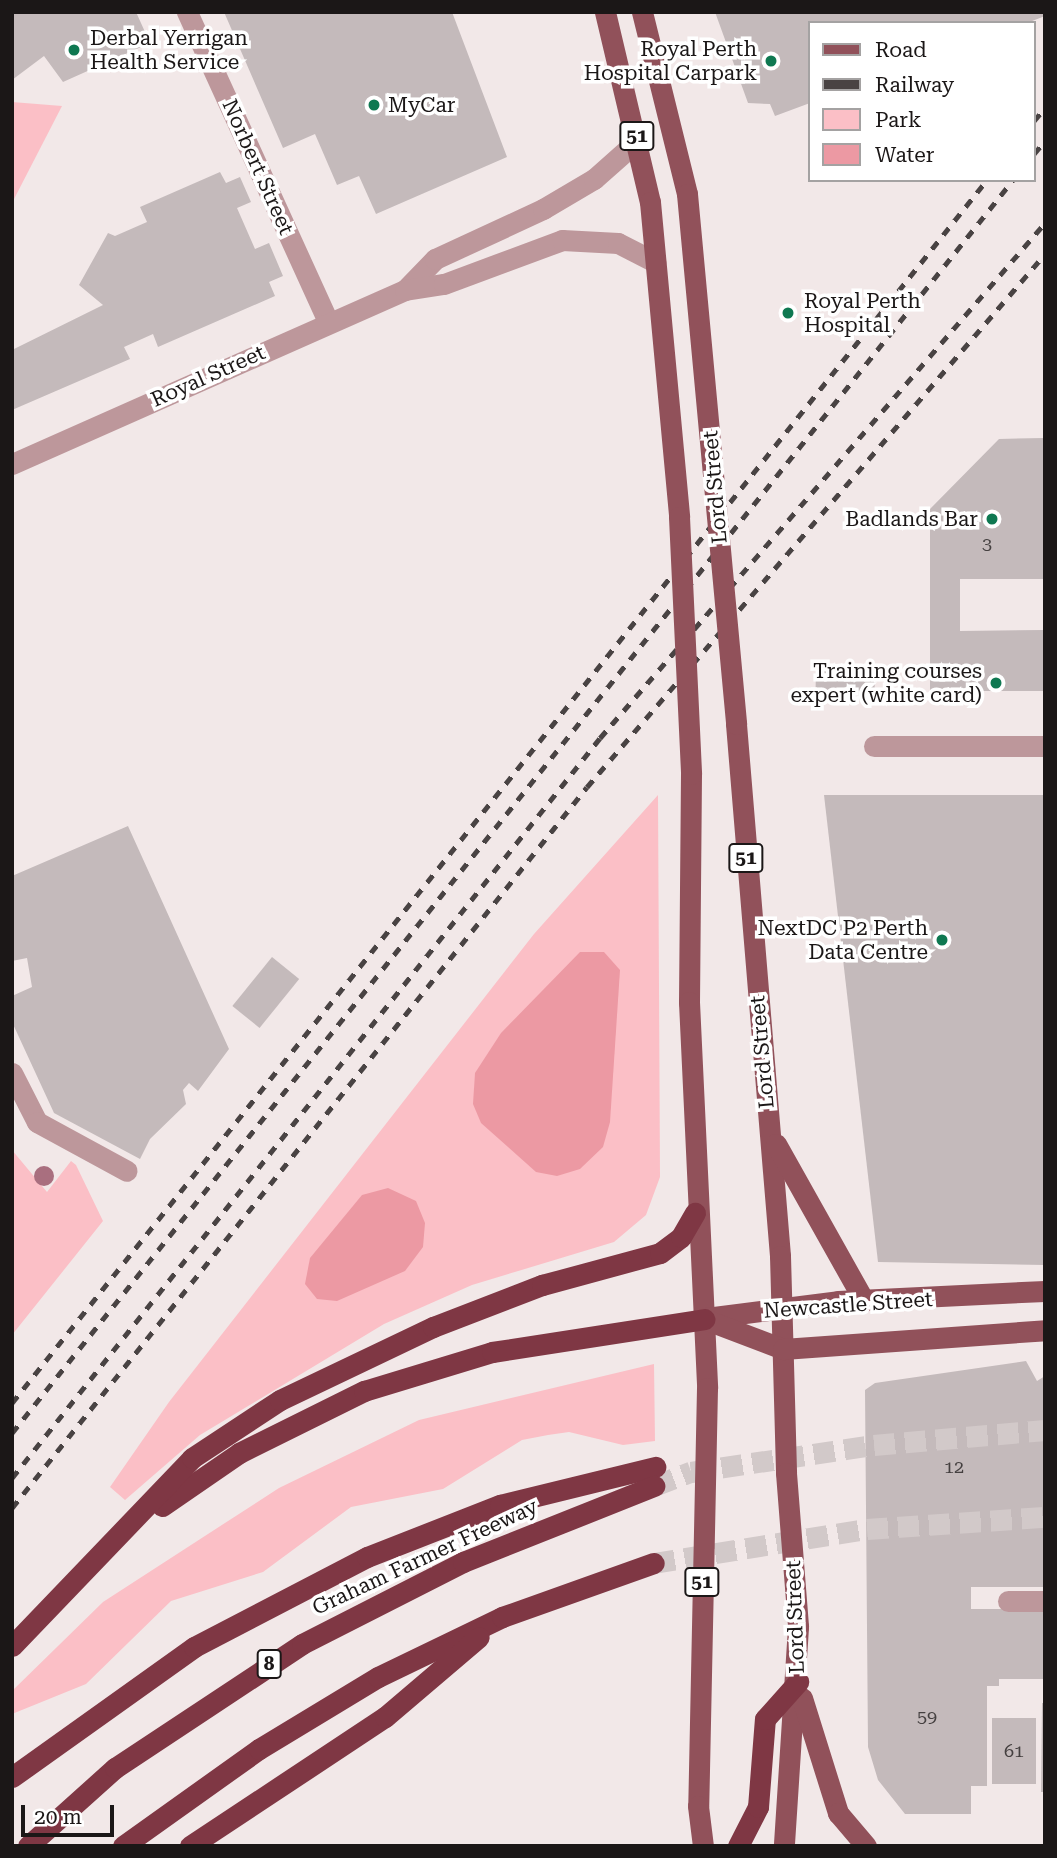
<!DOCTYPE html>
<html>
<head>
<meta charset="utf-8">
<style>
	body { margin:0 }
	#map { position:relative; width:1057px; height:1858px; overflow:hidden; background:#f2e8e8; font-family:"Roboto Serif",serif }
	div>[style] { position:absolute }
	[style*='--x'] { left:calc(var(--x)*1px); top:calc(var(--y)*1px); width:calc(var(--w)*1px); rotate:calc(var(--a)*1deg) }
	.green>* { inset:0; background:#fbbfc6 }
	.water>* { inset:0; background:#ec99a3 }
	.building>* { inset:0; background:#c4babb; transform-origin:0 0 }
	.highway-tunnel>* { height:21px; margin-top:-10.5px; transform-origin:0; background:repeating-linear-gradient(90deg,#d2c9c9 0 21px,transparent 0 31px) }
	.minor>* { height:21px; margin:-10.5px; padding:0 10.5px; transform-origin:10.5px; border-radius:10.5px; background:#bd979b }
	.major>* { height:21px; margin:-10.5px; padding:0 10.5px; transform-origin:10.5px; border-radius:10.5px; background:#91515a }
	.highway>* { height:21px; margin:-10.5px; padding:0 10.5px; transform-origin:10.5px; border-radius:10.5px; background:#7f3744 }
	.rail>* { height:5px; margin-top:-2.5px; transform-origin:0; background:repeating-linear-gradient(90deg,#494343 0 9px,transparent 0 18px) }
	.major-bridge>* { height:21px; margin:-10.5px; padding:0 10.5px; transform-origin:10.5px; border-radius:10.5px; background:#91515a }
	.trees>* { width:20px; height:20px; margin:-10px; border-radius:50%; background:#a96f7f }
	.dots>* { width:19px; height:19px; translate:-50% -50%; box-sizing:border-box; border:4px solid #fff; border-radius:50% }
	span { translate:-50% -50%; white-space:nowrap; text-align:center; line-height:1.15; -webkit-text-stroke:7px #fff; paint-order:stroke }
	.number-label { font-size:18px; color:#454040 }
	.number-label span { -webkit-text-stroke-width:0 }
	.shield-label span { padding:2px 5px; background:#fff; border:2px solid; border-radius:5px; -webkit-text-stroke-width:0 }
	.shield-label { font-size:19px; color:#1b1717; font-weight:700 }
	.poi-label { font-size:21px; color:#1b1717 }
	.left { translate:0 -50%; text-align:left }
	.right { translate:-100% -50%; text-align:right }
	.street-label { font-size:21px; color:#1b1717 }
	.frame { position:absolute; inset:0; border:14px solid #1b1717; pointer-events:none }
	.legend { position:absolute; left:808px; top:21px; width:228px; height:161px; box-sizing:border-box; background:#fff; border:2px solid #a4a2a2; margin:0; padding:9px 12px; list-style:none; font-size:21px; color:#1b1717 }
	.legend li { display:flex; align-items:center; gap:14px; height:35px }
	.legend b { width:35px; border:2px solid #a4a2a2 }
	.scale { position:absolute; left:21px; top:1805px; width:93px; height:32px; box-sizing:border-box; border:4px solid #1b1717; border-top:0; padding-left:9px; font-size:21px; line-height:24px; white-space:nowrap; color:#1b1717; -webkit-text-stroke:5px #fff; paint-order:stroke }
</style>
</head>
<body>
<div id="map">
	<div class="green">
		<div style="clip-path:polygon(12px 102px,62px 106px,12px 203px)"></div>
		<div style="clip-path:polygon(658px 795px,660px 1177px,646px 1215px,614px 1242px,472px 1285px,384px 1324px,200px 1435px,125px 1500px,110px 1487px,169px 1402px,534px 934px)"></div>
		<div style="clip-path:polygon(12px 1150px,47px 1192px,71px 1161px,76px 1165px,103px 1221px,12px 1335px)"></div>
		<div style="clip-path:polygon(654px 1364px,655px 1441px,623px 1445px,569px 1432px,548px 1435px,522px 1440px,443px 1489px,351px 1507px,263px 1572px,171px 1601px,86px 1684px,12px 1714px,12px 1691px,103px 1602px,279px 1488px,419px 1420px)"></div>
	</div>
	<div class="water">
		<div style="clip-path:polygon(580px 952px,604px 952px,620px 970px,610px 1122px,603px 1147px,580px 1169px,557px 1176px,536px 1172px,481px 1123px,473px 1104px,475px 1073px,501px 1033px)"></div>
		<div style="clip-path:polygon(388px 1188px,416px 1201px,425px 1223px,423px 1247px,405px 1271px,337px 1301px,317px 1299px,305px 1284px,310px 1258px,362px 1195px)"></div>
	</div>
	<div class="building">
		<div style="clip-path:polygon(12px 12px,136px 12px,150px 43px,63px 82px,44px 56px,12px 80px)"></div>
		<div style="clip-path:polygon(224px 12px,452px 12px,507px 157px,376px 214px,359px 176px,337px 185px,315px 134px,283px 148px)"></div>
		<div style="clip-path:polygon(715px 12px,1045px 12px,1045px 16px,1027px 23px,810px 23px,810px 103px,775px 116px,770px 104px,748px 103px)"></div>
		<div style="clip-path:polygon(220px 172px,226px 183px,240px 177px,251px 202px,237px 208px,255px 249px,269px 243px,283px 276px,269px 282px,275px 296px,158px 347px,153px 334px,124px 347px,130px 359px,12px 410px,12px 350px,103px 305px,79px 285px,108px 233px,115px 236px,147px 222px,140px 207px)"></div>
		<div style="clip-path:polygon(1044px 438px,1044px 579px,960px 579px,960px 631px,1044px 630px,1044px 691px,930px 691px,930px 509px,999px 439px)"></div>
		<div style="left:816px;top:666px;width:59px;height:24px;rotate:1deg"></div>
		<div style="clip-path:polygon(824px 795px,1043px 795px,1045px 1265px,878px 1262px)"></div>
		<div style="clip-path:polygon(128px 826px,229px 1049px,198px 1091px,189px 1083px,183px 1090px,186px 1104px,150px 1139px,140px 1159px,54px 1113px,12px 1022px,12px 996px,32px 987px,27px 958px,12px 961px,12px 876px)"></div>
		<div style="left:272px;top:957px;width:35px;height:63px;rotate:39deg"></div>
		<div style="clip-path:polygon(1026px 1361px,1037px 1381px,1045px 1376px,1045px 1587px,971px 1587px,971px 1609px,1045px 1609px,1045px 1679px,999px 1679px,999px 1686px,987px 1686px,987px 1786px,971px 1786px,971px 1814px,905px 1814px,878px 1780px,868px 1747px,865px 1390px,875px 1383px)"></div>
		<div style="clip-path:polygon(1042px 1703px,1045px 1703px,1045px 1792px,1041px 1792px)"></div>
		<div style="left:992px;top:1718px;width:44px;height:66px"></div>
	</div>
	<div class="highway-tunnel">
		<div style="--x:654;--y:1486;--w:40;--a:-21"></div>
		<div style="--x:691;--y:1472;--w:185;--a:-8.4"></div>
		<div style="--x:874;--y:1445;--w:172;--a:-5"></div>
		<div style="--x:654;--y:1563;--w:216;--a:-9.1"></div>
		<div style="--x:867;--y:1529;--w:178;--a:-3.9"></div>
	</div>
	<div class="minor">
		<div style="--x:187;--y:12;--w:341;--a:65.5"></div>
		<div style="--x:405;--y:290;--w:43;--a:-45.9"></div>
		<div style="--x:435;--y:259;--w:119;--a:-24.8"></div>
		<div style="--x:543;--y:209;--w:59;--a:-30.5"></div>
		<div style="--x:594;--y:179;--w:59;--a:-41.6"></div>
		<div style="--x:12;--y:464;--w:430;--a:-23.9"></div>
		<div style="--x:405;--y:290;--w:39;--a:-9"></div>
		<div style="--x:444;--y:284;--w:126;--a:-20.4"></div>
		<div style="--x:562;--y:240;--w:56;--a:3.1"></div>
		<div style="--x:618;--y:243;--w:42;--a:27.2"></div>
		<div style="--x:874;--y:746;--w:171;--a:0"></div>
		<div style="--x:12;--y:1073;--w:55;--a:63"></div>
		<div style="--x:37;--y:1122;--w:102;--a:28.6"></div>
		<div style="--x:1008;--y:1601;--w:37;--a:0"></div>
	</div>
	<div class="major">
		<div style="--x:605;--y:12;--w:195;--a:76.7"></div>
		<div style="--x:650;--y:202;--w:316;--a:84.7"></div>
		<div style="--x:642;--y:12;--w:187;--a:76.1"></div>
		<div style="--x:687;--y:194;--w:281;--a:84.7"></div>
		<div style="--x:736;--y:724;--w:534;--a:85.27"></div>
		<div style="--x:780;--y:1256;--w:217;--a:88.4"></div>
		<div style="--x:786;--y:1473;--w:154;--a:85.5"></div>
		<div style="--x:798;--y:1627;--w:219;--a:93.7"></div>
		<div style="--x:691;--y:774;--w:228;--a:90.5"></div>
		<div style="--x:689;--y:1002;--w:386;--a:87.3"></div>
		<div style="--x:707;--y:1388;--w:418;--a:91.2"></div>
		<div style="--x:698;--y:1806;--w:40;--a:82.9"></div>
		<div style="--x:776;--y:1144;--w:180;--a:60.7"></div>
		<div style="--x:706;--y:1318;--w:133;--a:-7.3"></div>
		<div style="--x:838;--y:1301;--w:207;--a:-2.8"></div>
		<div style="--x:704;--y:1319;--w:85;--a:20.8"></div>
		<div style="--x:783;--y:1349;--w:263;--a:-4.1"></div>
		<div style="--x:802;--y:1698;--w:121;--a:72.6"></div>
		<div style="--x:838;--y:1813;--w:43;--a:49.7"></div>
	</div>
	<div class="highway">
		<div style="--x:162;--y:1506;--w:93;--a:-34.5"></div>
		<div style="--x:239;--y:1453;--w:140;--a:-26.4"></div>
		<div style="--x:364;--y:1391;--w:134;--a:-16.9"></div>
		<div style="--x:492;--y:1352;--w:215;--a:-8.8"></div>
		<div style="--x:12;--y:1646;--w:260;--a:-46.2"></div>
		<div style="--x:192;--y:1458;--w:105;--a:-33.4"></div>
		<div style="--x:280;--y:1400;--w:170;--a:-25.5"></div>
		<div style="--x:433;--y:1327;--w:117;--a:-21.1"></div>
		<div style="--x:542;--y:1285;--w:122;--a:-15.2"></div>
		<div style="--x:660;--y:1253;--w:26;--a:-37"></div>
		<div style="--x:681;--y:1237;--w:28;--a:-60"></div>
		<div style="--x:12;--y:1777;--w:224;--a:-35.5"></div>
		<div style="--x:194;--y:1647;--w:195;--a:-27.5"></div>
		<div style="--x:367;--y:1557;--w:143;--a:-21.4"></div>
		<div style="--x:500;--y:1505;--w:160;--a:-13.8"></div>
		<div style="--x:28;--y:1846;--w:117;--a:-41.9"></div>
		<div style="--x:115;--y:1768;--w:224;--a:-33.5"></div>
		<div style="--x:302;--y:1644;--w:181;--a:-27"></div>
		<div style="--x:463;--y:1562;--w:206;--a:-21.7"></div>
		<div style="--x:123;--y:1846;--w:167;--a:-35.5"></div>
		<div style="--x:259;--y:1749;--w:139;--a:-31.2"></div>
		<div style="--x:378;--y:1677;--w:138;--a:-25.8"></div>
		<div style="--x:502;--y:1617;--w:161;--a:-19.6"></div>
		<div style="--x:190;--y:1846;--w:234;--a:-33.5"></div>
		<div style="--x:385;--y:1717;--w:123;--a:-40.4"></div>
		<div style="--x:738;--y:1846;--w:44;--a:-62.9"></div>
		<div style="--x:758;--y:1807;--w:88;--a:-85.5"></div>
		<div style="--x:765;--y:1719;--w:50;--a:-48.3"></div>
	</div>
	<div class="rail">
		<div style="--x:1034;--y:121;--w:17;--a:-50"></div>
		<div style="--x:1034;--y:154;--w:17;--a:-50"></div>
		<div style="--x:12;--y:1403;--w:1564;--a:-51.44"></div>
		<div style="--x:12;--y:1433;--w:1604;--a:-51.38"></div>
		<div style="--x:12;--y:1478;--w:945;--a:-51.53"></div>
		<div style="--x:600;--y:738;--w:681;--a:-49.17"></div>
		<div style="--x:12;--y:1508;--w:922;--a:-51.43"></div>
		<div style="--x:587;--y:787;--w:703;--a:-49.33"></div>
	</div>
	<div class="major-bridge">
		<div style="--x:713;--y:474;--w:251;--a:84.7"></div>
		<div style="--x:679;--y:517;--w:257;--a:87.3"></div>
	</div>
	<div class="trees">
		<div style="left:44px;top:1176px"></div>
	</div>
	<div class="dots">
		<div style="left:74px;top:50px;background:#0f7851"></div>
		<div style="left:771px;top:61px;background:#0f7851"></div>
		<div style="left:374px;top:105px;background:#0f7851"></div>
		<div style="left:788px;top:313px;background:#0f7851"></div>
		<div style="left:992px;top:519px;background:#0f7851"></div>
		<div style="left:996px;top:683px;background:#0f7851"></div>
		<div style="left:942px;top:940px;background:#0f7851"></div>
	</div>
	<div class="number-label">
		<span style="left:987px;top:544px">3</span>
		<span style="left:954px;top:1467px">12</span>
		<span style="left:927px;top:1717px">59</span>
		<span style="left:1014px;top:1751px">61</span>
	</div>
	<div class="shield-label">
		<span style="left:637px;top:136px">51</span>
		<span style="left:746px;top:858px">51</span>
		<span style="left:702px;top:1582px">51</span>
		<span style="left:269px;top:1664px">8</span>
	</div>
	<div class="poi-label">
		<span class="left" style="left:90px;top:50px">Derbal Yerrigan<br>Health Service</span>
		<span class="right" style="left:757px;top:61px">Royal Perth<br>Hospital Carpark</span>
		<span class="left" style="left:388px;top:105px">MyCar</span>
		<span class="left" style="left:804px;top:313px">Royal Perth<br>Hospital</span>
		<span class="right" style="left:978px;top:519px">Badlands Bar</span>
		<span class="right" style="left:982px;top:683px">Training courses<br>expert (white card)</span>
		<span class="right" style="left:928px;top:940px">NextDC P2 Perth<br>Data Centre</span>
	</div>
	<div class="street-label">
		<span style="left:258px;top:167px;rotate:66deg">Norbert Street</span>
		<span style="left:208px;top:376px;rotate:-24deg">Royal Street</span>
		<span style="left:715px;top:487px;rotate:-95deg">Lord Street</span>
		<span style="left:762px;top:1052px;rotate:-95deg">Lord Street</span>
		<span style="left:848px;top:1305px;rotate:-4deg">Newcastle Street</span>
		<span style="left:425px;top:1557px;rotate:-25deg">Graham Farmer Freeway</span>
		<span style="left:795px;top:1617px;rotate:-92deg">Lord Street</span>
	</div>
	<div class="frame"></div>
	<ul class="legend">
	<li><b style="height:9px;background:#91515a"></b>Road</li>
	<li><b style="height:9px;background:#494343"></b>Railway</li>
	<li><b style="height:19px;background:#fbbfc6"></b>Park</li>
	<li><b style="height:19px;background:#ec99a3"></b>Water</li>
	</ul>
	<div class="scale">20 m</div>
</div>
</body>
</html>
